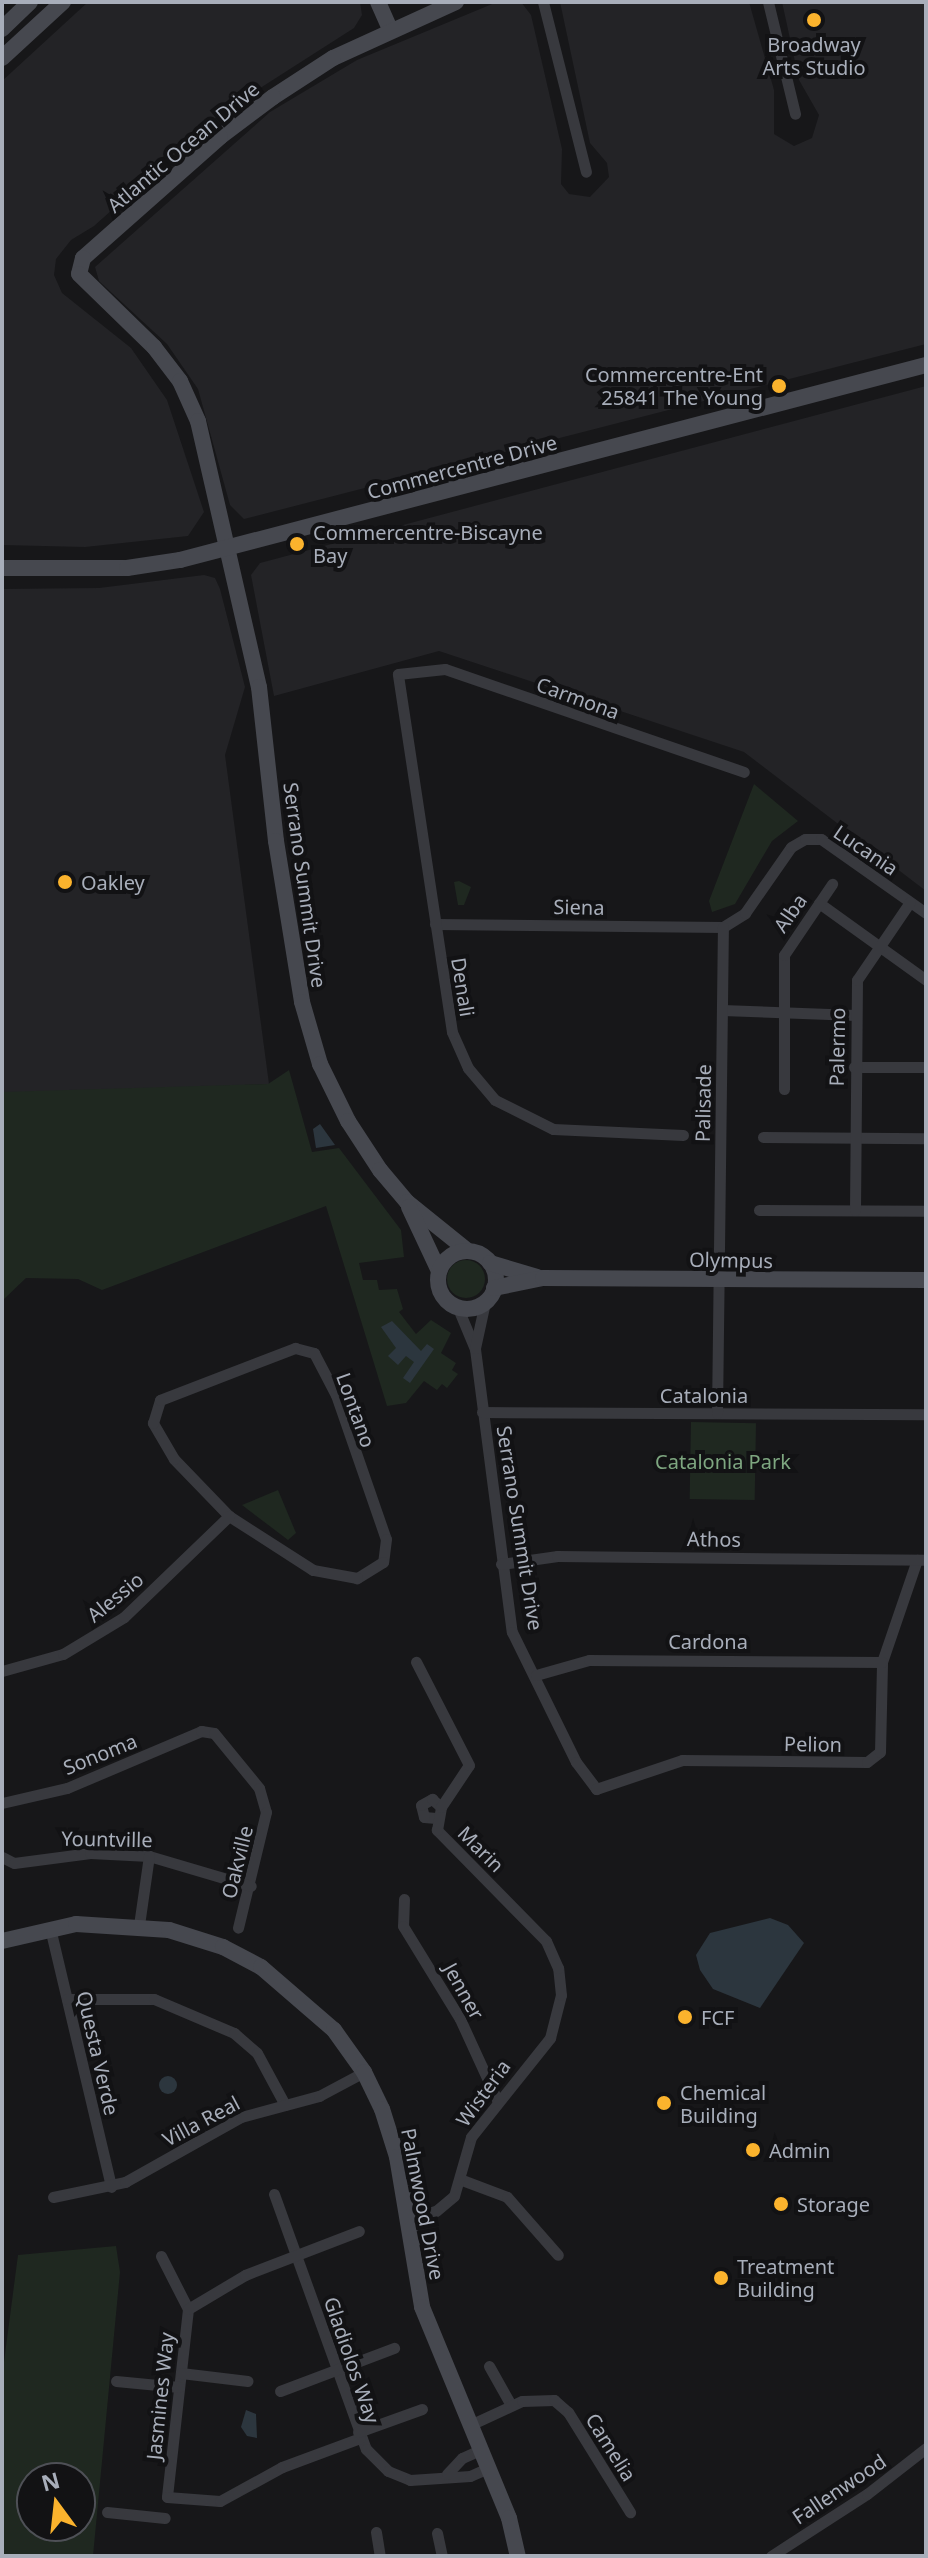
<!DOCTYPE html>
<html>
<head>
<meta charset="utf-8">
<style>
	body { margin:0 }
	#map { position:relative; width:928px; height:2558px; overflow:hidden; background:#171719; font-family:"Noto Sans",sans-serif }
	div>[style] { position:absolute }
	[style*='--x'] { left:calc(var(--x)*1px); top:calc(var(--y)*1px); width:calc(var(--w)*1px); rotate:calc(var(--a)*1deg) }
	.built>* { inset:0; background:#232326 }
	.green>* { inset:0; background:#1f2820; transform-origin:0 0 }
	.round { border-radius:50% }
	.water>* { inset:0; background:#2c363e }
	.street>* { height:11px; margin:-5.5px; padding:0 5.5px; transform-origin:5.5px; border-radius:5.5px; background:#38393e }
	.secondary>* { height:16px; margin:-8px; padding:0 8px; transform-origin:8px; border-radius:8px; background:#46484f }
	.secondary>.ring { margin:-8px; padding:0; box-sizing:content-box; background:none; border:16px solid #46484f; border-radius:50% }
	.dots>* { width:22px; height:22px; translate:-50% -50%; box-sizing:border-box; border:4px solid #121214; border-radius:50% }
	span { translate:-50% -50%; white-space:nowrap; text-align:center; line-height:1.15; -webkit-text-stroke:8px #121214; paint-order:stroke }
	.poi-label { font-size:20px; color:#a8aeba }
	.right { translate:-100% -50%; text-align:right }
	.left { translate:0 -50%; text-align:left }
	.street-label { font-size:20px; color:#a8aeba }
	.park-label { font-size:20px; color:#7ea680 }
	.frame { position:absolute; inset:0; border:4px solid #a8aeba; pointer-events:none }
	.north { position:absolute; left:16px; top:2462px; width:80px; height:80px; box-sizing:border-box; background:#121214; border:2px solid #4e5056; border-radius:50%; rotate:345deg; font-size:22px; font-weight:700; line-height:32px; text-align:center; color:#a8aeba }
	.north::after { content:''; display:block; margin:auto; width:28px; height:36px; background:#fbb32d; clip-path:polygon(50% 0,100% 100%,50% 72%,0 100%) }
</style>
</head>
<body>
<div id="map">
	<div class="built">
		<div style="clip-path:polygon(88px 2px,360px 2px,362px 15px,354px 28px,221px 113px,94px 226px,71px 240px,56px 259px,54px 275px,62px 293px,131px 348px,167px 400px,204px 512px,188px 536px,85px 547px,2px 545px,2px 81px)"></div>
		<div style="clip-path:polygon(497px 2px,521px 2px,531px 15px,562px 149px,561px 184px,569px 194px,590px 197px,609px 177px,607px 163px,590px 143px,560px 2px,749px 2px,774px 90px,774px 134px,794px 146px,812px 138px,819px 115px,799px 80px,782px 2px,926px 2px,926px 344px,244px 519px,230px 505px,198px 389px,167px 344px,99px 281px,95px 267px,270px 112px,357px 60px)"></div>
		<div style="clip-path:polygon(926px 386px,926px 891px,744px 752px,439px 651px,274px 696px,251px 575px,260px 563px)"></div>
		<div style="clip-path:polygon(204px 575px,215px 578px,220px 589px,245px 687px,225px 755px,269px 1084px,17px 1095px,2px 1092px,2px 589px,99px 588px)"></div>
	</div>
	<div class="green">
		<div style="clip-path:polygon(754px 784px,798px 821px,772px 841px,735px 904px,712px 912px,709px 901px)"></div>
		<div style="clip-path:polygon(459px 881px,471px 887px,464px 905px,458px 905px,454px 882px)"></div>
		<div style="clip-path:polygon(289px 1070px,312px 1152px,339px 1148px,401px 1230px,404px 1257px,359px 1263px,363px 1280px,377px 1280px,379px 1290px,397px 1289px,403px 1309px,399px 1312px,416px 1334px,431px 1320px,451px 1333px,441px 1353px,456px 1363px,452px 1370px,458px 1374px,447px 1388px,442px 1384px,437px 1390px,424px 1381px,406px 1403px,387px 1406px,326px 1206px,102px 1290px,78px 1279px,26px 1278px,2px 1301px,2px 1092px,268px 1084px)"></div>
		<div class="round" style="left:447px;top:1260px;width:38px;height:38px"></div>
		<div style="left:691px;top:1422px;width:65px;height:77px;rotate:1deg"></div>
		<div style="clip-path:polygon(278px 1490px,296px 1533px,288px 1540px,242px 1505px)"></div>
		<div style="clip-path:polygon(evenodd,116px 2246px,120px 2272px,93px 2556px,2px 2556px,2px 2377px,18px 2255px,116px 2246px,32px 2478px,80px 2478px,80px 2526px,32px 2526px,32px 2478px)"></div>
	</div>
	<div class="water">
		<div style="clip-path:polygon(320px 1124px,335px 1145px,316px 1148px,313px 1129px)"></div>
		<div style="clip-path:polygon(392px 1321px,421px 1351px,427px 1344px,434px 1349px,410px 1383px,403px 1378px,414px 1362px,406px 1356px,398px 1365px,388px 1356px,396px 1348px,381px 1327px)"></div>
		<div style="clip-path:polygon(770px 1918px,788px 1925px,804px 1943px,760px 2008px,713px 1989px,700px 1970px,696px 1955px,710px 1933px)"></div>
		<div class="round" style="left:159px;top:2076px;width:18px;height:18px"></div>
		<div style="clip-path:polygon(246px 2410px,256px 2414px,257px 2438px,247px 2436px,241px 2427px)"></div>
	</div>
	<div class="street">
		<div style="--x:543;--y:2;--w:175;--a:75.8"></div>
		<div style="--x:768;--y:2;--w:115;--a:76.4"></div>
		<div style="--x:819;--y:903;--w:132;--a:35.7"></div>
		<div style="--x:435;--y:924;--w:288;--a:0.6"></div>
		<div style="--x:723;--y:927;--w:26;--a:-32"></div>
		<div style="--x:745;--y:913;--w:80;--a:-55.1"></div>
		<div style="--x:791;--y:847;--w:16;--a:-30"></div>
		<div style="--x:805;--y:839;--w:16;--a:0"></div>
		<div style="--x:821;--y:839;--w:128;--a:35.2"></div>
		<div style="--x:722;--y:1010;--w:134;--a:2.1"></div>
		<div style="--x:854;--y:1067;--w:72;--a:0"></div>
		<div style="--x:784;--y:1089;--w:134;--a:-90"></div>
		<div style="--x:784;--y:955;--w:86;--a:-55.9"></div>
		<div style="--x:683;--y:1135;--w:130;--a:-177.4"></div>
		<div style="--x:553;--y:1129;--w:65;--a:-153.4"></div>
		<div style="--x:495;--y:1100;--w:42;--a:-130.2"></div>
		<div style="--x:468;--y:1068;--w:39;--a:-114"></div>
		<div style="--x:452;--y:1032;--w:362;--a:-98.6"></div>
		<div style="--x:398;--y:674;--w:47;--a:-6.1"></div>
		<div style="--x:445;--y:669;--w:316;--a:19"></div>
		<div style="--x:763;--y:1137;--w:163;--a:0.4"></div>
		<div style="--x:759;--y:1210;--w:167;--a:0.3"></div>
		<div style="--x:855;--y:1210;--w:230;--a:-89.5"></div>
		<div style="--x:857;--y:980;--w:94;--a:-55.8"></div>
		<div style="--x:457;--y:1306;--w:47;--a:67.3"></div>
		<div style="--x:475;--y:1349;--w:285;--a:82.6"></div>
		<div style="--x:512;--y:1632;--w:145;--a:63.8"></div>
		<div style="--x:576;--y:1762;--w:34;--a:53"></div>
		<div style="--x:596;--y:1789;--w:91;--a:-18.6"></div>
		<div style="--x:682;--y:1760;--w:185;--a:0.6"></div>
		<div style="--x:867;--y:1762;--w:16;--a:-38"></div>
		<div style="--x:880;--y:1752;--w:90;--a:-88.7"></div>
		<div style="--x:882;--y:1662;--w:108;--a:-71.1"></div>
		<div style="--x:295;--y:1348;--w:20;--a:15"></div>
		<div style="--x:314;--y:1353;--w:47;--a:62.4"></div>
		<div style="--x:336;--y:1395;--w:152;--a:70.9"></div>
		<div style="--x:386;--y:1539;--w:23;--a:97"></div>
		<div style="--x:383;--y:1562;--w:31;--a:148"></div>
		<div style="--x:357;--y:1578;--w:45;--a:-169.7"></div>
		<div style="--x:313;--y:1570;--w:100;--a:-147.3"></div>
		<div style="--x:229;--y:1516;--w:79;--a:-134"></div>
		<div style="--x:174;--y:1459;--w:42;--a:-120.3"></div>
		<div style="--x:153;--y:1423;--w:24;--a:-73"></div>
		<div style="--x:160;--y:1400;--w:145;--a:-21.1"></div>
		<div style="--x:475;--y:1348;--w:47;--a:-77.7"></div>
		<div style="--x:482;--y:1412;--w:444;--a:0.3"></div>
		<div style="--x:717;--y:1413;--w:486;--a:-89.3"></div>
		<div style="--x:501;--y:1564;--w:57;--a:-8.1"></div>
		<div style="--x:557;--y:1556;--w:369;--a:0.6"></div>
		<div style="--x:2;--y:1671;--w:63;--a:-15.6"></div>
		<div style="--x:63;--y:1654;--w:71;--a:-31.2"></div>
		<div style="--x:124;--y:1617;--w:146;--a:-43.9"></div>
		<div style="--x:536;--y:1675;--w:55;--a:-15.8"></div>
		<div style="--x:589;--y:1660;--w:293;--a:0.4"></div>
		<div style="--x:2;--y:1803;--w:67;--a:-13"></div>
		<div style="--x:67;--y:1788;--w:146;--a:-23"></div>
		<div style="--x:201;--y:1731;--w:13;--a:9"></div>
		<div style="--x:214;--y:1733;--w:71;--a:50.7"></div>
		<div style="--x:259;--y:1788;--w:25;--a:74"></div>
		<div style="--x:266;--y:1812;--w:119;--a:103.6"></div>
		<div style="--x:436;--y:1818;--w:12;--a:-175"></div>
		<div style="--x:424;--y:1817;--w:12;--a:-104"></div>
		<div style="--x:421;--y:1805;--w:13;--a:-29"></div>
		<div style="--x:432;--y:1799;--w:12;--a:42"></div>
		<div style="--x:2;--y:1857;--w:13;--a:27"></div>
		<div style="--x:14;--y:1863;--w:77;--a:-7.5"></div>
		<div style="--x:90;--y:1853;--w:59;--a:2.9"></div>
		<div style="--x:149;--y:1856;--w:106;--a:16.4"></div>
		<div style="--x:404;--y:1899;--w:27;--a:92"></div>
		<div style="--x:403;--y:1926;--w:109;--a:58.5"></div>
		<div style="--x:460;--y:2019;--w:91;--a:65.4"></div>
		<div style="--x:139;--y:1925;--w:70;--a:-81.8"></div>
		<div style="--x:50;--y:1928;--w:266;--a:76.7"></div>
		<div style="--x:67;--y:1999;--w:87;--a:0"></div>
		<div style="--x:154;--y:1999;--w:87;--a:23"></div>
		<div style="--x:234;--y:2033;--w:30;--a:41"></div>
		<div style="--x:257;--y:2053;--w:59;--a:61.7"></div>
		<div style="--x:462;--y:2180;--w:48;--a:20.7"></div>
		<div style="--x:507;--y:2197;--w:77;--a:48.7"></div>
		<div style="--x:274;--y:2194;--w:271;--a:70.2"></div>
		<div style="--x:366;--y:2449;--w:31;--a:45"></div>
		<div style="--x:388;--y:2471;--w:24;--a:22"></div>
		<div style="--x:410;--y:2480;--w:60;--a:-3.8"></div>
		<div style="--x:470;--y:2476;--w:20;--a:-24"></div>
		<div style="--x:53;--y:2197;--w:74;--a:-11.8"></div>
		<div style="--x:125;--y:2182;--w:133;--a:-29.3"></div>
		<div style="--x:241;--y:2117;--w:81;--a:-15.1"></div>
		<div style="--x:319;--y:2096;--w:51;--a:-28.1"></div>
		<div style="--x:407;--y:2218;--w:30;--a:-14"></div>
		<div style="--x:436;--y:2211;--w:23;--a:-40"></div>
		<div style="--x:454;--y:2196;--w:61;--a:-73.9"></div>
		<div style="--x:471;--y:2137;--w:127;--a:-51.4"></div>
		<div style="--x:550;--y:2038;--w:44;--a:-75.7"></div>
		<div style="--x:561;--y:1995;--w:27;--a:-96"></div>
		<div style="--x:558;--y:1968;--w:30;--a:-114"></div>
		<div style="--x:546;--y:1941;--w:156;--a:-134.5"></div>
		<div style="--x:437;--y:1830;--w:23;--a:-80"></div>
		<div style="--x:441;--y:1807;--w:50;--a:-56.3"></div>
		<div style="--x:469;--y:1765;--w:116;--a:-117.2"></div>
		<div style="--x:161;--y:2256;--w:59;--a:63"></div>
		<div style="--x:188;--y:2309;--w:189;--a:96.4"></div>
		<div style="--x:167;--y:2497;--w:53;--a:4.3"></div>
		<div style="--x:220;--y:2501;--w:71;--a:-28.7"></div>
		<div style="--x:282;--y:2467;--w:83;--a:-20.4"></div>
		<div style="--x:188;--y:2309;--w:66;--a:-30.8"></div>
		<div style="--x:245;--y:2275;--w:122;--a:-21.1"></div>
		<div style="--x:489;--y:2366;--w:45;--a:60.6"></div>
		<div style="--x:181;--y:2373;--w:67;--a:6.8"></div>
		<div style="--x:116;--y:2381;--w:63;--a:5.4"></div>
		<div style="--x:280;--y:2391;--w:122;--a:-20.7"></div>
		<div style="--x:470;--y:2425;--w:57;--a:-24.8"></div>
		<div style="--x:522;--y:2401;--w:32;--a:-2"></div>
		<div style="--x:554;--y:2400;--w:18;--a:41"></div>
		<div style="--x:568;--y:2412;--w:118;--a:58.2"></div>
		<div style="--x:358;--y:2432;--w:68;--a:-19.8"></div>
		<div style="--x:447;--y:2474;--w:22;--a:-47"></div>
		<div style="--x:462;--y:2458;--w:20;--a:-24"></div>
		<div style="--x:107;--y:2512;--w:58;--a:5.9"></div>
		<div style="--x:376;--y:2532;--w:24;--a:81"></div>
		<div style="--x:437;--y:2533;--w:24;--a:78"></div>
		<div style="--x:771;--y:2556;--w:114;--a:-32.9"></div>
		<div style="--x:867;--y:2494;--w:75;--a:-37.9"></div>
	</div>
	<div class="secondary">
		<div style="--x:378;--y:2;--w:30;--a:66"></div>
		<div style="--x:456;--y:2;--w:135;--a:155.5"></div>
		<div style="--x:333;--y:58;--w:72;--a:147"></div>
		<div style="--x:273;--y:97;--w:66;--a:143"></div>
		<div style="--x:220;--y:137;--w:183;--a:138.5"></div>
		<div style="--x:83;--y:258;--w:16;--a:104"></div>
		<div style="--x:79;--y:274;--w:105;--a:44.2"></div>
		<div style="--x:154;--y:347;--w:43;--a:52.6"></div>
		<div style="--x:180;--y:381;--w:44;--a:65.8"></div>
		<div style="--x:198;--y:421;--w:273;--a:77.1"></div>
		<div style="--x:259;--y:687;--w:155;--a:83.7"></div>
		<div style="--x:276;--y:841;--w:163;--a:80.8"></div>
		<div style="--x:302;--y:1002;--w:65;--a:73.8"></div>
		<div style="--x:320;--y:1064;--w:64;--a:63.8"></div>
		<div style="--x:348;--y:1121;--w:59;--a:56.9"></div>
		<div style="--x:380;--y:1170;--w:42;--a:49.8"></div>
		<div style="--x:407;--y:1202;--w:78;--a:38.8"></div>
		<div style="--x:2;--y:29;--w:39;--a:-44"></div>
		<div style="--x:2;--y:58;--w:83;--a:-42.6"></div>
		<div style="--x:2;--y:568;--w:125;--a:0"></div>
		<div style="--x:127;--y:568;--w:54;--a:-8.6"></div>
		<div style="--x:180;--y:560;--w:771;--a:-14.65"></div>
		<div style="--x:409;--y:1207;--w:71;--a:64.9"></div>
		<div class="ring" style="left:438px;top:1251px;width:42px;height:42px"></div>
		<div style="--x:490;--y:1263;--w:49;--a:16.6"></div>
		<div style="--x:494;--y:1288;--w:50;--a:-11.5"></div>
		<div style="--x:543;--y:1278;--w:383;--a:0.3"></div>
		<div style="--x:2;--y:1941;--w:76;--a:-12.9"></div>
		<div style="--x:76;--y:1924;--w:93;--a:3.7"></div>
		<div style="--x:169;--y:1930;--w:57;--a:17.5"></div>
		<div style="--x:223;--y:1947;--w:43;--a:27.8"></div>
		<div style="--x:261;--y:1967;--w:96;--a:40.8"></div>
		<div style="--x:334;--y:2030;--w:52;--a:54.5"></div>
		<div style="--x:364;--y:2072;--w:41;--a:64.1"></div>
		<div style="--x:382;--y:2109;--w:50;--a:72.6"></div>
		<div style="--x:397;--y:2157;--w:152;--a:80.5"></div>
		<div style="--x:422;--y:2307;--w:228;--a:67.6"></div>
		<div style="--x:509;--y:2518;--w:39;--a:77"></div>
	</div>
	<div class="dots">
		<div style="left:814px;top:20px;background:#fbb32d"></div>
		<div style="left:779px;top:386px;background:#fbb32d"></div>
		<div style="left:297px;top:544px;background:#fbb32d"></div>
		<div style="left:65px;top:882px;background:#fbb32d"></div>
		<div style="left:685px;top:2017px;background:#fbb32d"></div>
		<div style="left:664px;top:2103px;background:#fbb32d"></div>
		<div style="left:753px;top:2150px;background:#fbb32d"></div>
		<div style="left:781px;top:2204px;background:#fbb32d"></div>
		<div style="left:721px;top:2278px;background:#fbb32d"></div>
	</div>
	<div class="poi-label">
		<span style="left:814px;top:56px">Broadway<br>Arts Studio</span>
		<span class="right" style="left:763px;top:386px">Commercentre-Ent<br>25841 The Young</span>
		<span class="left" style="left:313px;top:544px">Commercentre-Biscayne<br>Bay</span>
		<span class="left" style="left:81px;top:882px">Oakley</span>
		<span class="left" style="left:701px;top:2017px">FCF</span>
		<span class="left" style="left:680px;top:2104px">Chemical<br>Building</span>
		<span class="left" style="left:769px;top:2150px">Admin</span>
		<span class="left" style="left:797px;top:2204px">Storage</span>
		<span class="left" style="left:737px;top:2278px">Treatment<br>Building</span>
	</div>
	<div class="street-label">
		<span style="left:183px;top:147px;rotate:-40deg">Atlantic Ocean Drive</span>
		<span style="left:462px;top:467px;rotate:-15deg">Commercentre Drive</span>
		<span style="left:578px;top:698px;rotate:20deg">Carmona</span>
		<span style="left:866px;top:850px;rotate:34deg">Lucania</span>
		<span style="left:305px;top:885px;rotate:82deg">Serrano Summit Drive</span>
		<span style="left:579px;top:907px;rotate:1deg">Siena</span>
		<span style="left:790px;top:913px;rotate:-55deg">Alba</span>
		<span style="left:463px;top:987px;rotate:81deg">Denali</span>
		<span style="left:837px;top:1047px;rotate:-89deg">Palermo</span>
		<span style="left:703px;top:1103px;rotate:-89deg">Palisade</span>
		<span style="left:731px;top:1260px;rotate:1deg">Olympus</span>
		<span style="left:704px;top:1395px">Catalonia</span>
		<span style="left:356px;top:1410px;rotate:70deg">Lontano</span>
		<span style="left:520px;top:1528px;rotate:81deg">Serrano Summit Drive</span>
		<span style="left:714px;top:1539px;rotate:1deg">Athos</span>
		<span style="left:115px;top:1597px;rotate:-39deg">Alessio</span>
		<span style="left:708px;top:1641px">Cardona</span>
		<span style="left:813px;top:1744px;rotate:1deg">Pelion</span>
		<span style="left:100px;top:1754px;rotate:-22deg">Sonoma</span>
		<span style="left:107px;top:1839px;rotate:1deg">Yountville</span>
		<span style="left:481px;top:1849px;rotate:45deg">Marin</span>
		<span style="left:237px;top:1862px;rotate:-76deg">Oakville</span>
		<span style="left:464px;top:1991px;rotate:61deg">Jenner</span>
		<span style="left:98px;top:2053px;rotate:77deg">Questa Verde</span>
		<span style="left:483px;top:2093px;rotate:-54deg">Wisteria</span>
		<span style="left:201px;top:2121px;rotate:-28deg">Villa Real</span>
		<span style="left:423px;top:2204px;rotate:79deg">Palmwood Drive</span>
		<span style="left:352px;top:2360px;rotate:71deg">Gladiolos Way</span>
		<span style="left:160px;top:2396px;rotate:-84deg">Jasmines Way</span>
		<span style="left:611px;top:2447px;rotate:58deg">Camelia</span>
		<span style="left:839px;top:2489px;rotate:-34deg">Fallenwood</span>
	</div>
	<div class="park-label">
		<span style="left:723px;top:1461px">Catalonia Park</span>
	</div>
	<div class="frame"></div>
	<div class="north">N</div>
</div>
</body>
</html>
